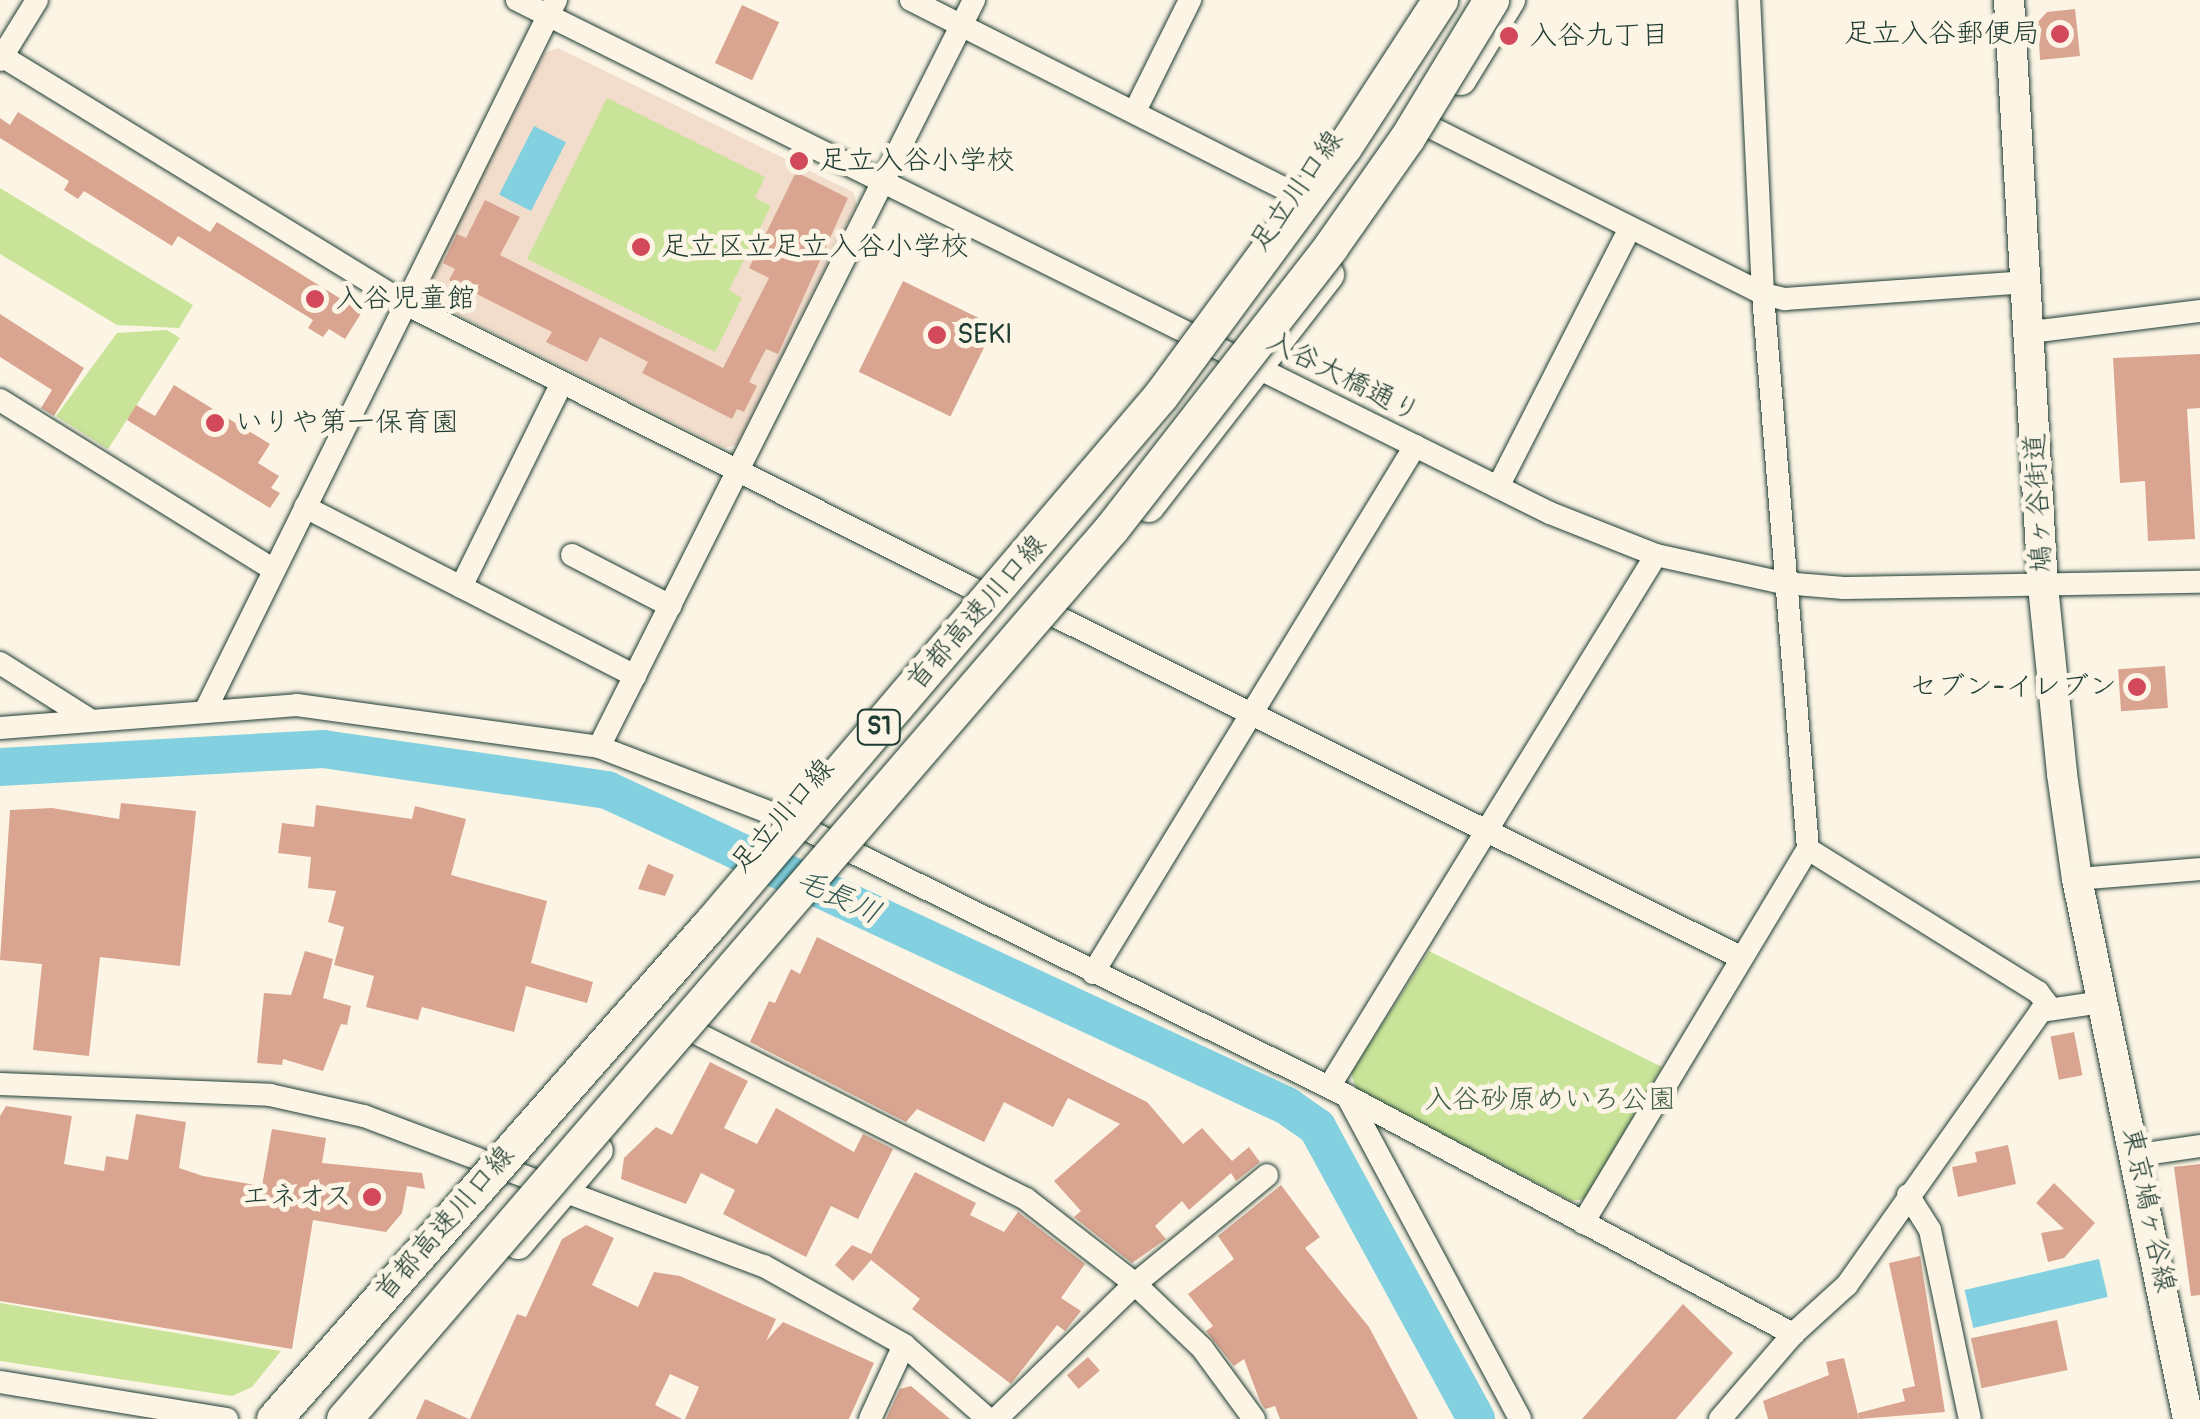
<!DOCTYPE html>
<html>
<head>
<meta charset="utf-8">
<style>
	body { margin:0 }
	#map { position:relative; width:2200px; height:1419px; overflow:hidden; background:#fcf5e5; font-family:Pangolin,"Klee One",sans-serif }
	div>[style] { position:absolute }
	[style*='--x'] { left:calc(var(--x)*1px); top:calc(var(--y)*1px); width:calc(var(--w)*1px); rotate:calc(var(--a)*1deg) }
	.built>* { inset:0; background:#f2ddcc }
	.green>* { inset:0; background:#c9e399 }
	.water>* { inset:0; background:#83d1e0; transform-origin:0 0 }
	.river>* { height:38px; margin:-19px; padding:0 19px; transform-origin:19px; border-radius:19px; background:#83d1e0 }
	.building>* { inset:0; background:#daa590; transform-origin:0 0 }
	.roads { filter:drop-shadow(0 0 2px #1f3d34) drop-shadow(0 0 2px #1f3d34) }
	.minor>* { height:22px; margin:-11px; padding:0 11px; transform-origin:11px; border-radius:11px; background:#fcf5e5 }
	.major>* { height:30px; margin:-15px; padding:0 15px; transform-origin:15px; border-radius:15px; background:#fcf5e5 }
	.bridges { filter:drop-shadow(0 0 2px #1f3d34) drop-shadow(0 0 2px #1f3d34) }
	.highway-bridge>* { height:35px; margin:-17.5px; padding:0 17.5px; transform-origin:17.5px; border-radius:17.5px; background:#fcf5e5 }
	.dots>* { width:28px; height:28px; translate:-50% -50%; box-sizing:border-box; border:5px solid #fcf5e5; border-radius:50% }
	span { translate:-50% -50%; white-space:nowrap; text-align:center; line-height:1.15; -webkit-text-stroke:10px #fcf5e5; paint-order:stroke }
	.shield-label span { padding:2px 8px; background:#fcf5e5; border:2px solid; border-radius:8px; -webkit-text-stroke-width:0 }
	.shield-label { font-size:25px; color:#1f3d34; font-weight:700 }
	.poi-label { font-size:28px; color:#1f3d34 }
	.right { translate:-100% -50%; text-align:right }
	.left { translate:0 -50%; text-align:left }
	.street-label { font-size:28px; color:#1f3d34 }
	.park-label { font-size:28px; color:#415e48 }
	.water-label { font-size:30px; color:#335b56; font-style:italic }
</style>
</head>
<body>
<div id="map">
	<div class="built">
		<div style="clip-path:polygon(558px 48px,853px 192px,857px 204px,737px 445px,725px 448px,429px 300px,426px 289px,544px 53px)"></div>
	</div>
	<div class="green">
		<div style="clip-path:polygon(607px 98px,765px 177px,755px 198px,771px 206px,729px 290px,742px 298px,715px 352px,527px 259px)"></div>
		<div style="clip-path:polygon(0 188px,193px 305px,179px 328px,117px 325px,0 254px)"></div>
		<div style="clip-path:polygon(167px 330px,180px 338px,108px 449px,56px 416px,117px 333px)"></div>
		<div style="clip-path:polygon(1429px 951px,1662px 1067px,1585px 1199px,1571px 1201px,1356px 1089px,1351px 1073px)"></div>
		<div style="clip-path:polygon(0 1303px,281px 1351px,252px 1387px,232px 1396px,0 1361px)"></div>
	</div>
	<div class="water">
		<div style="left:534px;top:126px;width:36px;height:77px;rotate:27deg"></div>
		<div style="left:2099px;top:1259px;width:39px;height:138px;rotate:77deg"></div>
	</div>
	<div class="river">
		<div style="--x:0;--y:767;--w:324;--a:-3.2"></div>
		<div style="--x:323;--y:749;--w:287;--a:8.2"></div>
		<div style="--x:607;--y:790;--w:750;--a:24.92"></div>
		<div style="--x:1287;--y:1106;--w:37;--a:35"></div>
		<div style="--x:1317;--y:1127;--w:332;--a:61.4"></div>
	</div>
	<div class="building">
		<div style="left:742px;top:5px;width:41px;height:64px;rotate:25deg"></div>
		<div style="clip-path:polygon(2075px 9px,2080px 56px,2040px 60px,2038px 22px,2047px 12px)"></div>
		<div style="clip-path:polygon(18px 112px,210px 232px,217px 222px,362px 312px,345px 339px,329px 329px,323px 337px,308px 328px,313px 320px,178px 236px,172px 246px,84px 191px,78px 199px,64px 190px,69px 181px,0 138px,0 118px,10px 125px)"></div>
		<div style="clip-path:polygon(796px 172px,848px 198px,778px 354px,766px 349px,749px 382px,757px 386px,744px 412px,737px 409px,732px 419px,642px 373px,648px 362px,600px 337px,587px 362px,546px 342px,552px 332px,449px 280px,455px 269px,443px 263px,457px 234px,466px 238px,485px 200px,520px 217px,500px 255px,723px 368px,769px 278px,749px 268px)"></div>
		<div style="left:903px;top:281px;width:102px;height:101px;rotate:26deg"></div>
		<div style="clip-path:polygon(0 314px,84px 368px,54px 416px,41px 408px,52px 390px,0 357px)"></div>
		<div style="clip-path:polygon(2200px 354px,2200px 408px,2187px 409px,2195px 539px,2148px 541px,2145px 481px,2120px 483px,2113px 358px)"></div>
		<div style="clip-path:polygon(174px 385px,270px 444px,258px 463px,279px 476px,271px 488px,280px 493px,270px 508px,127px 420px,136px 405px,155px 416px)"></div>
		<div style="left:2165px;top:666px;width:42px;height:47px;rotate:86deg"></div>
		<div style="clip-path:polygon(121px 803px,196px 811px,180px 966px,100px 957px,89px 1056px,33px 1050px,42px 964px,0 960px,10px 810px,52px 808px,119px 819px)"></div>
		<div style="clip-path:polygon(316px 805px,412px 819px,415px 806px,466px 819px,451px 875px,547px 901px,531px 963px,593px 982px,587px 1003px,526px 986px,514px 1032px,422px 1007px,418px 1020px,366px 1007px,374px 976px,334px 965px,344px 927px,328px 922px,336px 891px,308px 888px,311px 857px,278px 853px,282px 823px,314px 827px)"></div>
		<div style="clip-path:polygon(648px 864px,674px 875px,665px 896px,638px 889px)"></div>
		<div style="clip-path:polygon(817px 937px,1147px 1102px,1183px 1144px,1202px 1128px,1232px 1161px,1249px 1147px,1260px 1162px,1236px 1181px,1231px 1173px,1189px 1210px,1182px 1201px,1155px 1226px,1166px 1239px,1132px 1263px,1074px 1217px,1081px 1211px,1054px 1181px,1120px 1124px,1068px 1098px,1053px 1127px,1004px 1102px,984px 1142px,917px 1109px,906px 1122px,750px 1042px,769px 1001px,775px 1003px,791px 969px,800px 974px)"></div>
		<div style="clip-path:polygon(305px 951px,333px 959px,323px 998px,351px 1006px,347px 1025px,341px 1024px,323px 1071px,283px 1059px,282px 1065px,257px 1063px,264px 993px,291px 995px)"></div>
		<div style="left:2074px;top:1032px;width:44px;height:24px;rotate:79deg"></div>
		<div style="clip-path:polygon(710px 1062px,748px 1081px,724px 1128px,757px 1144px,776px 1108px,854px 1152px,863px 1134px,893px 1149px,858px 1219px,831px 1206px,806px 1257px,723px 1214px,735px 1190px,701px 1173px,686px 1204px,621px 1179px,624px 1158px,656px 1127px,672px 1135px)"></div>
		<div style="clip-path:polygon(6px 1106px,72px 1116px,64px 1164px,104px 1171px,106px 1156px,128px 1160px,136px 1114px,186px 1122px,179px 1168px,203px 1176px,262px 1186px,272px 1129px,326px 1138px,322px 1163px,422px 1173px,425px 1189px,407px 1186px,402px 1213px,386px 1232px,313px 1220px,292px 1349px,0 1301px,0 1116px)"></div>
		<div style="clip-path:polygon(2008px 1145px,2016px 1184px,1958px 1197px,1952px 1167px,1977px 1162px,1975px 1152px)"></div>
		<div style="clip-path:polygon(2200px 1164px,2200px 1295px,2191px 1296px,2174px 1167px)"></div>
		<div style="clip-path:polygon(915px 1172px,976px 1203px,970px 1215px,1004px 1232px,1018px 1212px,1085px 1264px,1061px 1298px,1081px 1311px,1065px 1331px,1057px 1325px,1011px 1384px,912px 1309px,920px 1299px,871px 1260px,853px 1281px,835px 1265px,852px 1245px,871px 1254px)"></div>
		<div style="clip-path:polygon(2054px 1183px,2095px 1223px,2064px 1258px,2048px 1262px,2041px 1233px,2064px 1229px,2036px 1203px)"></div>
		<div style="clip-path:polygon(1281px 1185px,1320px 1237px,1305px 1248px,1369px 1327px,1418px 1419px,1280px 1419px,1275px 1406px,1265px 1409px,1260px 1401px,1244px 1359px,1234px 1366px,1206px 1331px,1213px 1326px,1188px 1294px,1234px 1259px,1218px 1236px)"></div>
		<div style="clip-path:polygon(586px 1225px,614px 1238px,592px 1285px,638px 1307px,654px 1272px,680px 1276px,776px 1319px,766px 1341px,783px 1322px,874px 1363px,849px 1419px,685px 1419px,699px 1387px,670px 1374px,655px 1405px,682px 1419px,470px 1419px,517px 1314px,526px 1317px,562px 1239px)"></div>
		<div style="clip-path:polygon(1920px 1256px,1945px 1412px,1859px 1419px,1858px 1413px,1905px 1401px,1902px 1389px,1915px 1386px,1889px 1263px)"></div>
		<div style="clip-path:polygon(1683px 1304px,1733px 1353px,1676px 1419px,1582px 1419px)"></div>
		<div style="left:2057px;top:1320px;width:51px;height:88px;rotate:78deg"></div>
		<div style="left:1088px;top:1357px;width:18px;height:28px;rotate:49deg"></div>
		<div style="clip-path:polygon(1844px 1358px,1859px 1419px,1768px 1419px,1763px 1401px,1829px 1375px,1826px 1362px)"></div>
		<div style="clip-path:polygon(911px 1386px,950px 1419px,886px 1419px,900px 1389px)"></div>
		<div style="clip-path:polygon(425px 1399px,469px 1419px,416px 1419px)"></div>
	</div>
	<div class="roads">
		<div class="minor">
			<div style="--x:517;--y:0;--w:1153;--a:26.41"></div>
			<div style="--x:1550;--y:513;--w:114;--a:21.6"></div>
			<div style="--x:1656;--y:555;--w:130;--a:12.4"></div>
			<div style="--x:1783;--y:583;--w:61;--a:4.7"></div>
			<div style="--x:1844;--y:588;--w:356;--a:-1"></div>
			<div style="--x:911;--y:0;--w:432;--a:26.8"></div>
			<div style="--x:0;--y:55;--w:474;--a:31.5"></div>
			<div style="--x:404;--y:303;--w:644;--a:26.68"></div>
			<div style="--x:0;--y:60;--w:70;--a:-58.3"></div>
			<div style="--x:1136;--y:109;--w:122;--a:-63.6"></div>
			<div style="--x:1430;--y:127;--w:373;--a:26.6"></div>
			<div style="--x:1763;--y:294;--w:23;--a:13"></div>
			<div style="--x:1785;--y:299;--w:243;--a:-4"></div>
			<div style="--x:2031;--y:332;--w:170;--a:-7.1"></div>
			<div style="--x:0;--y:400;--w:322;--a:31.8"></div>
			<div style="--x:1498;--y:487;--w:291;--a:-63"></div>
			<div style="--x:305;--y:507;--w:371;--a:27.1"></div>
			<div style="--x:572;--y:555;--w:111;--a:27.3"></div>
			<div style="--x:461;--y:587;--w:228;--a:-63.7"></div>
			<div style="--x:1057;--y:617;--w:765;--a:26.46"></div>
			<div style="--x:0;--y:663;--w:103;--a:32.3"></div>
			<div style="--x:205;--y:711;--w:793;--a:-63.73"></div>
			<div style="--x:0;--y:728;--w:298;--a:-4.4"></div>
			<div style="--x:297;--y:705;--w:305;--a:7.9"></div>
			<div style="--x:599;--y:747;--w:195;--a:21"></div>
			<div style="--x:781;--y:817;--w:631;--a:26.24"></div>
			<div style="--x:1347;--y:1096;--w:506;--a:28.09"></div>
			<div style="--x:599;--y:747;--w:836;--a:-63.34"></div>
			<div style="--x:1808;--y:849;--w:271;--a:31.9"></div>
			<div style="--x:2038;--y:992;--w:20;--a:53"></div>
			<div style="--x:2077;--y:879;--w:123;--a:-4.6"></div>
			<div style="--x:1093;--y:973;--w:618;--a:-58.57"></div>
			<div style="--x:696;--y:1033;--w:369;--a:26.7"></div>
			<div style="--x:1026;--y:1199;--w:138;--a:37.9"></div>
			<div style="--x:1135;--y:1284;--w:93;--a:43.7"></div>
			<div style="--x:1202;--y:1348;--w:88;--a:53.8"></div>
			<div style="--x:0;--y:1084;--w:270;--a:2.3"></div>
			<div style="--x:270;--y:1095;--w:96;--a:12.6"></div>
			<div style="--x:364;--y:1116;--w:427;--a:20.6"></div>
			<div style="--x:764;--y:1266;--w:161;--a:29.4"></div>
			<div style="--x:904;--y:1345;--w:112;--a:41.4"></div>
			<div style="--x:1329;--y:1087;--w:624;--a:-58.42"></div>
			<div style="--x:1347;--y:1096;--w:366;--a:61.8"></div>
			<div style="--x:2138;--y:1155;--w:63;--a:-8.3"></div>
			<div style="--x:1908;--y:1195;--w:41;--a:57.8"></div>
			<div style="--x:1930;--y:1230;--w:193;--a:78.1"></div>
			<div style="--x:1583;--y:1223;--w:436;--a:-59"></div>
			<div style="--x:1808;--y:849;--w:557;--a:-94.64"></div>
			<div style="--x:1763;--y:294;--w:294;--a:-92.7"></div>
			<div style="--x:0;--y:1382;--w:230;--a:9.3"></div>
			<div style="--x:870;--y:1419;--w:81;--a:-65.3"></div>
			<div style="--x:996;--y:1419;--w:194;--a:-44.2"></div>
			<div style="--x:1135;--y:1284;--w:171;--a:-39.5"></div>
			<div style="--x:1720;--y:1419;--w:112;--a:-49.3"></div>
			<div style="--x:1793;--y:1334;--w:73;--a:-42.2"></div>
			<div style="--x:1847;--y:1285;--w:336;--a:-54.7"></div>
			<div style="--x:2041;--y:1011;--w:62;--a:-8.4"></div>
		</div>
		<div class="major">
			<div style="--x:2009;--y:0;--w:587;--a:86.68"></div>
			<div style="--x:2043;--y:586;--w:189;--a:84.2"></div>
			<div style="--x:2062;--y:774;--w:106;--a:81.9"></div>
			<div style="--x:2077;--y:879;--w:551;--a:78.38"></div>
			<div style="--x:1461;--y:80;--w:94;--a:-58.5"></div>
			<div style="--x:1149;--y:507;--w:294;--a:-52.2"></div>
			<div style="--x:518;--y:1244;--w:123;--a:-49.6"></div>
		</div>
	</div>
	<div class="bridges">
		<div class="highway-bridge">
			<div style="--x:274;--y:1419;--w:660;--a:-48.63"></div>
			<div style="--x:710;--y:924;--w:695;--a:-49.55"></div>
			<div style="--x:1161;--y:395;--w:308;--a:-53.6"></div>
			<div style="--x:1344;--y:147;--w:176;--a:-56.9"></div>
			<div style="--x:344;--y:1419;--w:1175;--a:-49.25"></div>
			<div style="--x:1111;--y:529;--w:358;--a:-52.1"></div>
			<div style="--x:1331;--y:246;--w:132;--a:-54.9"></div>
			<div style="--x:1407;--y:138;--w:162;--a:-58.7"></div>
		</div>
	</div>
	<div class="dots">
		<div style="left:2060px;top:34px;background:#d1495b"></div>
		<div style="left:1509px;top:36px;background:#d1495b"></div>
		<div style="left:799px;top:161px;background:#d1495b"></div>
		<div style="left:641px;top:247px;background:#d1495b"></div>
		<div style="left:315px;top:299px;background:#d1495b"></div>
		<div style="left:937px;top:335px;background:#d1495b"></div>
		<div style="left:215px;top:423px;background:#d1495b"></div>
		<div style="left:2137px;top:687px;background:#d1495b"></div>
		<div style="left:372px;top:1197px;background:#d1495b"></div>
	</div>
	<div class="shield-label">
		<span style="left:879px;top:727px">S1</span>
	</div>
	<div class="poi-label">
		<span class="right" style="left:2040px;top:34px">足立入谷郵便局</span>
		<span class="left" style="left:1529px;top:36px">入谷九丁目</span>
		<span class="left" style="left:819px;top:161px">足立入谷小学校</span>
		<span class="left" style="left:661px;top:247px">足立区立足立入谷小学校</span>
		<span class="left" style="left:335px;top:299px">入谷児童館</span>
		<span class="left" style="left:957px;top:335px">SEKI</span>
		<span class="left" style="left:235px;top:423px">いりや第一保育園</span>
		<span class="right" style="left:2117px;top:687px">セブン-イレブン</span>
		<span class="right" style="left:352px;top:1197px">エネオス</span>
	</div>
	<div class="street-label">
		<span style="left:1297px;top:191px;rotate:-55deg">足立川口線</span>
		<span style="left:1343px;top:377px;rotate:27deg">入谷大橋通り</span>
		<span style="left:2039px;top:503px;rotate:-93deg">鳩ヶ谷街道</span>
		<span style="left:977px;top:613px;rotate:-49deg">首都高速川口線</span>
		<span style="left:783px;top:816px;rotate:-49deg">足立川口線</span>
		<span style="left:2148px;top:1210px;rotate:78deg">東京鳩ヶ谷線</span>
		<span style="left:445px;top:1224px;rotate:-49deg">首都高速川口線</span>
	</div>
	<div class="park-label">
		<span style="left:1550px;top:1100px">入谷砂原めいろ公園</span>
	</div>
	<div class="water-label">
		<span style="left:838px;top:897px;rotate:25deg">毛長川</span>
	</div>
</div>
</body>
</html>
